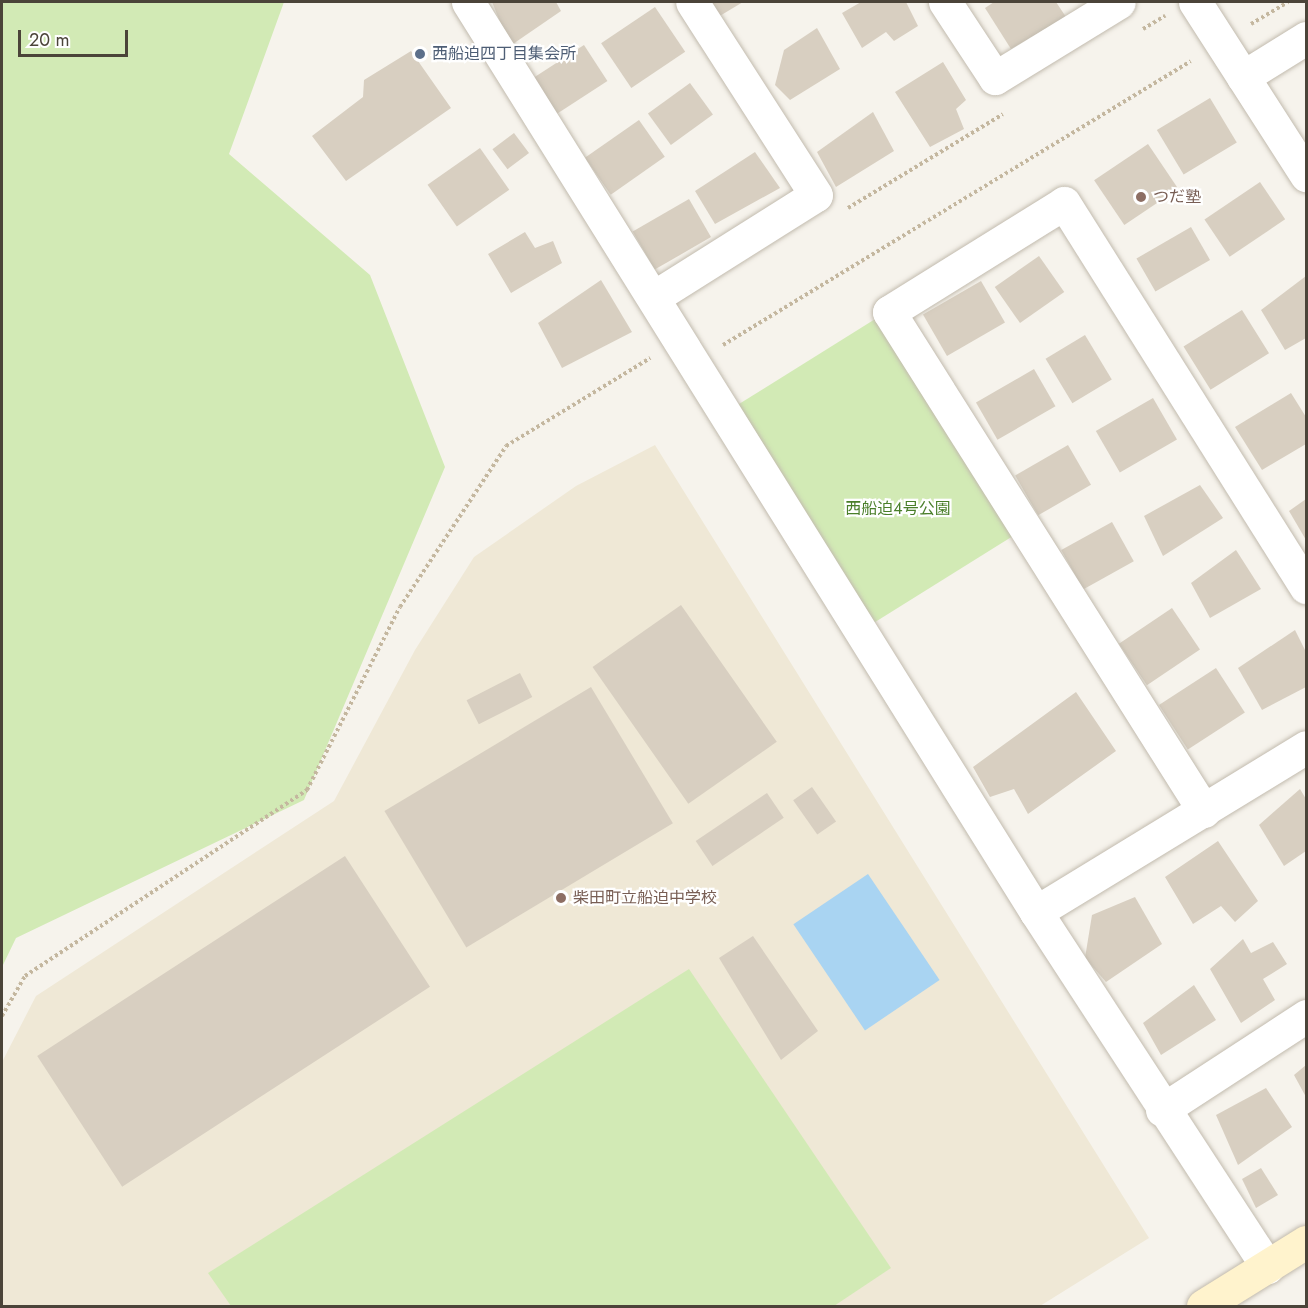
<!DOCTYPE html>
<html>
<head>
<meta charset="utf-8">
<style>
	body { margin:0 }
	#map { position:relative; width:1308px; height:1308px; overflow:hidden; background:#f6f3ec; font-family:Jost,"Noto Sans JP",sans-serif }
	div>[style] { position:absolute }
	[style*='--x'] { left:calc(var(--x)*1px); top:calc(var(--y)*1px); width:calc(var(--w)*1px); rotate:calc(var(--a)*1deg) }
	.education>* { inset:0; background:#efe8d6 }
	.green>* { inset:0; background:#d2eab5; transform-origin:0 0 }
	.water>* { inset:0; background:#a9d4f2; transform-origin:0 0 }
	.building>* { inset:0; background:#d8cfc1; transform-origin:0 0 }
	.path>* { height:4px; margin-top:-2px; transform-origin:0; background:repeating-linear-gradient(90deg,#c4b79f 0 3px,transparent 0 6px) }
	.roads { filter:drop-shadow(0 0 2px #c2bbae) drop-shadow(0 0 2px #c2bbae) }
	.street>* { height:33px; margin:-16.5px; padding:0 16.5px; transform-origin:16.5px; border-radius:16.5px; background:#fff }
	.secondary>* { height:33px; margin:-16.5px; padding:0 16.5px; transform-origin:16.5px; border-radius:16.5px; background:#fff3cd }
	.dots>* { width:16px; height:16px; translate:-50% -50%; box-sizing:border-box; border:3px solid #fff; border-radius:50% }
	span { translate:-50% -50%; white-space:nowrap; text-align:center; line-height:1.15; -webkit-text-stroke:4.5px #fff; paint-order:stroke }
	.service-label { font-size:16px; color:#4e5e75 }
	.left { translate:0 -50%; text-align:left }
	.education-label { font-size:16px; color:#785e54 }
	.park-label { font-size:16px; color:#4a7f2a }
	.frame { position:absolute; inset:0; border:3px solid #4b4439; pointer-events:none }
	.scale { position:absolute; left:18px; top:30px; width:110px; height:27px; box-sizing:border-box; border:3px solid #4b4439; border-top:0; padding-left:8px; font-size:18px; line-height:21px; white-space:nowrap; color:#4b4439; -webkit-text-stroke:4px #fff; paint-order:stroke }
</style>
</head>
<body>
<div id="map">
	<div class="education">
		<div style="clip-path:polygon(655px 445px,1149px 1238px,1040px 1306px,2px 1306px,2px 1062px,36px 996px,334px 801px,415px 650px,474px 557px,576px 486px)"></div>
	</div>
	<div class="green">
		<div style="clip-path:polygon(2px 2px,284px 2px,229px 154px,370px 275px,445px 467px,304px 800px,16px 938px,2px 967px)"></div>
		<div style="left:880px;top:316px;width:257px;height:171px;rotate:58deg"></div>
		<div style="clip-path:polygon(689px 969px,891px 1268px,834px 1306px,231px 1306px,208px 1273px)"></div>
	</div>
	<div class="water">
		<div style="left:868px;top:874px;width:128px;height:90px;rotate:56deg"></div>
	</div>
	<div class="building">
		<div style="clip-path:polygon(492px 2px,556px 2px,561px 11px,510px 46px)"></div>
		<div style="clip-path:polygon(710px 2px,743px 2px,718px 17px)"></div>
		<div style="clip-path:polygon(861px 2px,906px 2px,918px 26px,894px 41px,886px 32px,862px 48px,842px 13px)"></div>
		<div style="clip-path:polygon(994px 2px,1056px 2px,1066px 17px,1011px 49px,985px 8px)"></div>
		<div style="left:655px;top:7px;width:54px;height:65px;rotate:56deg"></div>
		<div style="clip-path:polygon(817px 28px,840px 69px,790px 100px,775px 85px,784px 50px)"></div>
		<div style="left:584px;top:45px;width:43px;height:61px;rotate:57deg"></div>
		<div style="clip-path:polygon(411px 51px,451px 108px,346px 181px,312px 136px,363px 97px,364px 80px)"></div>
		<div style="clip-path:polygon(943px 62px,966px 100px,956px 109px,964px 129px,930px 147px,895px 92px)"></div>
		<div style="left:690px;top:83px;width:39px;height:52px;rotate:54deg"></div>
		<div style="left:1210px;top:98px;width:52px;height:62px;rotate:59deg"></div>
		<div style="clip-path:polygon(873px 112px,894px 151px,836px 187px,817px 152px)"></div>
		<div style="left:639px;top:120px;width:45px;height:66px;rotate:55deg"></div>
		<div style="left:514px;top:133px;width:25px;height:27px;rotate:53deg"></div>
		<div style="left:1148px;top:144px;width:54px;height:65px;rotate:56deg"></div>
		<div style="left:480px;top:148px;width:51px;height:64px;rotate:55deg"></div>
		<div style="clip-path:polygon(755px 152px,780px 188px,715px 224px,695px 191px)"></div>
		<div style="left:1260px;top:182px;width:45px;height:67px;rotate:56deg"></div>
		<div style="left:689px;top:199px;width:44px;height:65px;rotate:60deg"></div>
		<div style="left:1191px;top:227px;width:38px;height:63px;rotate:60deg"></div>
		<div style="clip-path:polygon(525px 232px,535px 248px,553px 241px,562px 263px,511px 293px,488px 254px)"></div>
		<div style="left:1039px;top:256px;width:44px;height:54px;rotate:55deg"></div>
		<div style="clip-path:polygon(1306px 276px,1306px 338px,1285px 350px,1261px 310px)"></div>
		<div style="clip-path:polygon(601px 280px,632px 332px,562px 368px,538px 323px)"></div>
		<div style="left:981px;top:281px;width:48px;height:67px;rotate:60deg"></div>
		<div style="left:1242px;top:310px;width:51px;height:69px;rotate:58deg"></div>
		<div style="left:1085px;top:335px;width:52px;height:46px;rotate:59deg"></div>
		<div style="left:1034px;top:369px;width:43px;height:67px;rotate:60deg"></div>
		<div style="clip-path:polygon(1291px 393px,1306px 417px,1306px 444px,1262px 470px,1235px 427px)"></div>
		<div style="left:1153px;top:398px;width:48px;height:66px;rotate:60deg"></div>
		<div style="left:1068px;top:445px;width:46px;height:61px;rotate:60deg"></div>
		<div style="clip-path:polygon(1200px 485px,1223px 518px,1163px 556px,1144px 516px)"></div>
		<div style="clip-path:polygon(1306px 499px,1306px 540px,1289px 511px)"></div>
		<div style="left:1112px;top:522px;width:45px;height:58px;rotate:61deg"></div>
		<div style="clip-path:polygon(1236px 550px,1261px 589px,1210px 618px,1191px 583px)"></div>
		<div style="left:681px;top:605px;width:167px;height:108px;rotate:55deg"></div>
		<div style="left:1172px;top:608px;width:50px;height:64px;rotate:56deg"></div>
		<div style="clip-path:polygon(1295px 630px,1306px 652px,1306px 687px,1262px 710px,1238px 668px)"></div>
		<div style="left:1216px;top:668px;width:53px;height:68px;rotate:57deg"></div>
		<div style="left:520px;top:673px;width:27px;height:60px;rotate:63deg"></div>
		<div style="left:591px;top:687px;width:159px;height:241px;rotate:59deg"></div>
		<div style="clip-path:polygon(1076px 692px,1116px 751px,1028px 814px,1014px 789px,990px 797px,973px 767px)"></div>
		<div style="left:812px;top:787px;width:42px;height:23px;rotate:55deg"></div>
		<div style="clip-path:polygon(1300px 789px,1306px 799px,1306px 851px,1284px 866px,1259px 825px)"></div>
		<div style="left:767px;top:793px;width:30px;height:86px;rotate:56deg"></div>
		<div style="clip-path:polygon(1218px 841px,1258px 901px,1235px 922px,1221px 906px,1193px 924px,1165px 877px)"></div>
		<div style="left:345px;top:856px;width:156px;height:367px;rotate:57deg"></div>
		<div style="clip-path:polygon(1135px 897px,1162px 944px,1106px 982px,1085px 958px,1092px 915px)"></div>
		<div style="clip-path:polygon(753px 936px,818px 1031px,781px 1060px,719px 958px)"></div>
		<div style="clip-path:polygon(1243px 939px,1251px 953px,1273px 942px,1287px 964px,1263px 979px,1275px 1000px,1241px 1023px,1210px 969px)"></div>
		<div style="clip-path:polygon(1194px 985px,1216px 1020px,1161px 1055px,1143px 1023px)"></div>
		<div style="clip-path:polygon(1306px 1065px,1306px 1097px,1294px 1075px)"></div>
		<div style="clip-path:polygon(1266px 1088px,1292px 1127px,1238px 1165px,1216px 1115px)"></div>
		<div style="clip-path:polygon(1261px 1168px,1278px 1195px,1256px 1208px,1242px 1179px)"></div>
	</div>
	<div class="path">
		<div style="--x:1251;--y:24;--w:43;--a:-30.7"></div>
		<div style="--x:1143;--y:29;--w:26;--a:-31"></div>
		<div style="--x:848;--y:208;--w:181;--a:-31.2"></div>
		<div style="--x:723;--y:345;--w:547;--a:-31.25"></div>
		<div style="--x:2;--y:1016;--w:46;--a:-60.1"></div>
		<div style="--x:25;--y:976;--w:338;--a:-33.4"></div>
		<div style="--x:307;--y:790;--w:205;--a:-63.1"></div>
		<div style="--x:400;--y:607;--w:193;--a:-56.6"></div>
		<div style="--x:506;--y:446;--w:169;--a:-31.4"></div>
	</div>
	<div class="roads">
		<div class="street">
			<div style="--x:468;--y:2;--w:1073;--a:58.03"></div>
			<div style="--x:1036;--y:912;--w:424;--a:56.9"></div>
			<div style="--x:945;--y:2;--w:91;--a:56.7"></div>
			<div style="--x:995;--y:78;--w:145;--a:-31.5"></div>
			<div style="--x:1195;--y:2;--w:206;--a:57.3"></div>
			<div style="--x:1243;--y:77;--w:74;--a:-31.8"></div>
			<div style="--x:654;--y:297;--w:191;--a:-32.2"></div>
			<div style="--x:816;--y:195;--w:229;--a:-122.7"></div>
			<div style="--x:1204;--y:811;--w:590;--a:-122.26"></div>
			<div style="--x:889;--y:312;--w:206;--a:-31.9"></div>
			<div style="--x:1064;--y:203;--w:454;--a:57.8"></div>
			<div style="--x:1036;--y:912;--w:316;--a:-31.4"></div>
			<div style="--x:1162;--y:1110;--w:172;--a:-33.1"></div>
		</div>
		<div class="secondary">
			<div style="--x:1203;--y:1306;--w:121;--a:-31.9"></div>
		</div>
	</div>
	<div class="dots">
		<div style="left:420px;top:54px;background:#5c6f8a"></div>
		<div style="left:1141px;top:197px;background:#8d6e63"></div>
		<div style="left:561px;top:898px;background:#8d6e63"></div>
	</div>
	<div class="service-label">
		<span class="left" style="left:432px;top:54px">西船迫四丁目集会所</span>
	</div>
	<div class="education-label">
		<span class="left" style="left:1153px;top:197px">つだ塾</span>
		<span class="left" style="left:573px;top:898px">柴田町立船迫中学校</span>
	</div>
	<div class="park-label">
		<span style="left:898px;top:509px">西船迫4号公園</span>
	</div>
	<div class="frame"></div>
	<div class="scale">20 m</div>
</div>
</body>
</html>
